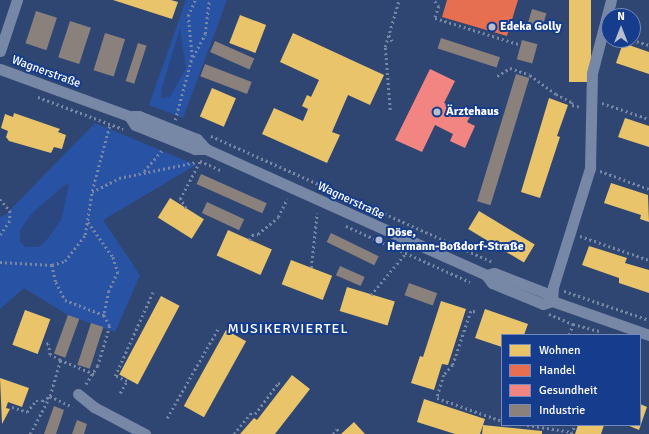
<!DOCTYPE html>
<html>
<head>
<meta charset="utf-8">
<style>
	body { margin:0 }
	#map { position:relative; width:649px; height:434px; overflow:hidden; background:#304672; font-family:Signika,sans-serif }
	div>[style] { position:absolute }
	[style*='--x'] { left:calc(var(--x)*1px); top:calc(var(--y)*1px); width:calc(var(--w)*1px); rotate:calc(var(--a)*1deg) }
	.green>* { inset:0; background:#2852a4 }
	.water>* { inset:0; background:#2a4781 }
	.homes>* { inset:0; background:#e9c46a; transform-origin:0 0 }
	.shops>* { inset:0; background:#e76f51 }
	.health>* { inset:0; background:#f28482 }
	.industry>* { inset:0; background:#8a817c; transform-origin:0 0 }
	.path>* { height:2.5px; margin-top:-1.25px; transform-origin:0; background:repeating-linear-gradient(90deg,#7787a6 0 2px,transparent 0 5px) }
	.minor>* { height:11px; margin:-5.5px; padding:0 5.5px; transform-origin:5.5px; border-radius:5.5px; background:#7787a6 }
	.dots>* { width:11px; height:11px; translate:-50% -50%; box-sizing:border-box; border:2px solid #153c8d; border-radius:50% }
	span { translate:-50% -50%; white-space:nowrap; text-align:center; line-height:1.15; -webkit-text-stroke:4px #153c8d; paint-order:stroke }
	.poi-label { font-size:12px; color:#fff; font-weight:700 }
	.left { translate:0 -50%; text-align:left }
	.street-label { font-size:12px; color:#fff }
	.quarter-label { font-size:14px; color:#fff; letter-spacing:1px }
	.legend { position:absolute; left:501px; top:334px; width:140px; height:92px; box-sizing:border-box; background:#153c8d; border:1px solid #738abb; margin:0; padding:5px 7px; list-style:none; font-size:12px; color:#fff }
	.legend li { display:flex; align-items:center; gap:8px; height:20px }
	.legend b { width:20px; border:1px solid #738abb }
	.north { position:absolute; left:601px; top:8px; width:40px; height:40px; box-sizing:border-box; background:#153c8d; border:1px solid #738abb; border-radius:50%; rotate:0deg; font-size:11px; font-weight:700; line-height:16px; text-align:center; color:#fff }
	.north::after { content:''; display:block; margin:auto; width:14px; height:18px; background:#b7bece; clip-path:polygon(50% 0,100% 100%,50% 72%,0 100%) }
</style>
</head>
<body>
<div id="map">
	<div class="green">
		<div style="clip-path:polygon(186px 0,227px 0,183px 118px,149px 105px)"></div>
		<div style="clip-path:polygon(95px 123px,196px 165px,103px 220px,140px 275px,115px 332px,68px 315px,24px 288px,0 309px,0 217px,5px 215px)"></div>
	</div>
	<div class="water">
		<div style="clip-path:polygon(180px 29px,186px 68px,170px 97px,161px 98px,162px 87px)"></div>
		<div style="clip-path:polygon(66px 184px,69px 185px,61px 220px,45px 242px,38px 247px,26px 247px,20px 242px,20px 230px,32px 213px)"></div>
	</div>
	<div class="homes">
		<div style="clip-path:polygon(113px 0,171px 0,178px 2px,172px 19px)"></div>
		<div style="left:569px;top:0;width:22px;height:82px"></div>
		<div style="left:240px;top:15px;width:28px;height:30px;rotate:21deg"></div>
		<div style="clip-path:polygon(293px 33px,384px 75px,370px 105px,348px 95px,332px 132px,340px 135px,327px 163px,262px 134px,274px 108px,303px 121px,308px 109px,302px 106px,307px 95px,311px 97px,319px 80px,280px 62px)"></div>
		<div style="clip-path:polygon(623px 43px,649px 52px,649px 74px,616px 63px)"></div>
		<div style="left:212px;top:88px;width:26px;height:31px;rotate:23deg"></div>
		<div style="clip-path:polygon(549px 98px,568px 105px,557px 136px,560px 137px,540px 198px,521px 192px)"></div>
		<div style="clip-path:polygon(14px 113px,60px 129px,58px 132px,66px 135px,62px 149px,54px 147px,51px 153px,9px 141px,6px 137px,8px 131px,1px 128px,5px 114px,13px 117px)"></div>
		<div style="clip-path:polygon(625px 118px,649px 126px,649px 147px,618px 137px)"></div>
		<div style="clip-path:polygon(611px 183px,648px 195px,649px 222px,640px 219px,641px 215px,604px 203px)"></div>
		<div style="left:170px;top:198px;width:40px;height:23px;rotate:32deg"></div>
		<div style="left:479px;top:211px;width:65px;height:21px;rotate:31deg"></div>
		<div style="left:228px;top:230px;width:48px;height:28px;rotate:24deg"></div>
		<div style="clip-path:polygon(589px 246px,627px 258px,625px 263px,649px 270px,649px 293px,619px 283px,619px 278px,582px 265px)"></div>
		<div style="left:291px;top:260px;width:44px;height:26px;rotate:21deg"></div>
		<div style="left:347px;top:287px;width:50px;height:25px;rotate:17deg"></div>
		<div style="left:161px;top:296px;width:21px;height:89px;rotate:28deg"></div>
		<div style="clip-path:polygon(441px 301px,466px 309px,448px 365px,442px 364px,434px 390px,411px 383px,420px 356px,423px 357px)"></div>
		<div style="clip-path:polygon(485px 309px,528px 324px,524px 335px,502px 335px,502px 347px,475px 338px)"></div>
		<div style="left:25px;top:310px;width:27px;height:37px;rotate:20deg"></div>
		<div style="left:226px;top:330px;width:23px;height:87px;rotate:29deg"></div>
		<div style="clip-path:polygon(292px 375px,310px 389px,275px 434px,240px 434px,254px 418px,257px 420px)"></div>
		<div style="clip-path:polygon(0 378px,29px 388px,22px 407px,8px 402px,6px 408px,10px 409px,2px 424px)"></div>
		<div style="clip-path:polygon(424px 399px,485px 419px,480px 434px,455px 434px,417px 422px)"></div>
		<div style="clip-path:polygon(640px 404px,647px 407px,639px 430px,627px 425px,640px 425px)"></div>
		<div style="clip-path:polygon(354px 422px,365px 434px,341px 434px)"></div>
		<div style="clip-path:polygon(483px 425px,542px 431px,542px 434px,482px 434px)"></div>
		<div style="clip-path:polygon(578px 425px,604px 425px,601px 434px,575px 434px)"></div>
	</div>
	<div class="shops">
		<div style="clip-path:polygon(447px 0,518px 0,507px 36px,442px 17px)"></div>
	</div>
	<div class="health">
		<div style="clip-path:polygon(430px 69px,455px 81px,444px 103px,471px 115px,467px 122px,475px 126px,465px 148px,450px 141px,453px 134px,435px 125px,422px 152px,395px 140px)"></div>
	</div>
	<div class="industry">
		<div style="left:532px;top:9px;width:15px;height:20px;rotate:16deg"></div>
		<div style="left:36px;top:11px;width:22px;height:34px;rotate:18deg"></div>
		<div style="left:70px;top:21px;width:22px;height:38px;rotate:18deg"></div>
		<div style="left:105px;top:33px;width:21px;height:39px;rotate:17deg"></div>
		<div style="left:441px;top:38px;width:62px;height:11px;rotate:18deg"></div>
		<div style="left:522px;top:40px;width:16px;height:20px;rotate:15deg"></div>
		<div style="left:215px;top:41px;width:43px;height:12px;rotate:24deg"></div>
		<div style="left:138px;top:43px;width:9px;height:40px;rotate:18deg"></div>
		<div style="left:205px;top:64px;width:50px;height:13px;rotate:21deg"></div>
		<div style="left:516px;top:74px;width:14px;height:133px;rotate:17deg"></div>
		<div style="left:201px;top:174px;width:72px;height:11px;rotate:24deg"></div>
		<div style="left:207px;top:202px;width:41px;height:12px;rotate:25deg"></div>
		<div style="left:331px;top:233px;width:53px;height:10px;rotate:26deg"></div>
		<div style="left:340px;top:266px;width:27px;height:10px;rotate:24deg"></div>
		<div style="left:409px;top:283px;width:30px;height:13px;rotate:20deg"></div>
		<div style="left:68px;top:315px;width:12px;height:41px;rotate:20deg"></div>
		<div style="left:91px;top:323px;width:13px;height:44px;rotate:18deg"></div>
		<div style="clip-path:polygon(54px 406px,64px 410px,56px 434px,44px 434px)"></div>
		<div style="clip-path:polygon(77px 420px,87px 424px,84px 434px,72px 434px)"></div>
	</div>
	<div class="path">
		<div style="--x:435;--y:1;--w:6;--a:51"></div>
		<div style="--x:439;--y:6;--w:13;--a:108"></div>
		<div style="--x:435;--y:18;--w:87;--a:17.4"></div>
		<div style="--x:389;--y:35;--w:7;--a:63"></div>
		<div style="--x:632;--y:40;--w:18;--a:16"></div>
		<div style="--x:193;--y:57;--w:26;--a:-62"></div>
		<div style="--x:205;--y:34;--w:34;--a:-83"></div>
		<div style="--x:497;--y:76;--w:15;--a:-32"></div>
		<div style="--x:510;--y:68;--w:21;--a:19"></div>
		<div style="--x:530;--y:75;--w:32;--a:36"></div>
		<div style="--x:556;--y:94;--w:18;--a:27"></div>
		<div style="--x:572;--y:102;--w:3;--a:90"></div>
		<div style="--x:572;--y:105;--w:9;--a:13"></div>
		<div style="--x:38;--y:97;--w:91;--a:20.6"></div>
		<div style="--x:602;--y:103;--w:50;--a:18.8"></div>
		<div style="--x:390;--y:110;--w:63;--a:-94.5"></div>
		<div style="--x:385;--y:47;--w:49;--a:-73.4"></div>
		<div style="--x:175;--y:120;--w:65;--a:-74.9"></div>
		<div style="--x:192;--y:57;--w:41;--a:-95.6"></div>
		<div style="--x:188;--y:16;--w:17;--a:-66"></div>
		<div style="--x:211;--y:136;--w:309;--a:24.1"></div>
		<div style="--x:200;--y:161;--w:24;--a:24"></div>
		<div style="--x:144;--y:171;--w:30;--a:-49"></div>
		<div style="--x:600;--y:171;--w:52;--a:20.2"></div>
		<div style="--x:92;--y:191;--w:69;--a:-75"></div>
		<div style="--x:0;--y:199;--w:16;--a:50"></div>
		<div style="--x:10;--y:211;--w:10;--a:90"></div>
		<div style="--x:10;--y:221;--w:18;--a:124"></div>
		<div style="--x:186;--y:208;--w:11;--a:-124"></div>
		<div style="--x:180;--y:199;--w:43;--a:-62.2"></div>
		<div style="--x:88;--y:222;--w:43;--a:54.5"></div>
		<div style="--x:113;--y:257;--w:16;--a:72"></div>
		<div style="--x:118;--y:272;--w:21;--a:115"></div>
		<div style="--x:109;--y:291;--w:25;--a:102"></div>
		<div style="--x:346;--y:226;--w:136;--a:24.3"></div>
		<div style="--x:580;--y:236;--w:73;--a:19.2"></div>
		<div style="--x:249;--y:240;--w:6;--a:-59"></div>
		<div style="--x:252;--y:235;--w:6;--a:-9"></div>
		<div style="--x:258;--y:234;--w:26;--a:-40"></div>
		<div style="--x:278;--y:217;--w:20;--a:-63"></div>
		<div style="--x:0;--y:262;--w:52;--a:3.3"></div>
		<div style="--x:52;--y:265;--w:14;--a:-17"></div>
		<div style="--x:65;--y:261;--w:33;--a:-52"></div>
		<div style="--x:85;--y:235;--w:44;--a:-80.8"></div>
		<div style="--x:92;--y:192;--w:30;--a:-27"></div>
		<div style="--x:119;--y:178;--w:79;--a:-11.7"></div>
		<div style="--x:52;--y:265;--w:17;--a:77"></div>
		<div style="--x:56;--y:282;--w:20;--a:63"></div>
		<div style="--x:65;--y:300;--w:42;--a:21"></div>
		<div style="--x:104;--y:315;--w:13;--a:61"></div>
		<div style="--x:110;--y:326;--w:42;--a:106.7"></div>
		<div style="--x:98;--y:366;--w:24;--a:123"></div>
		<div style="--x:311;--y:268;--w:55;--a:-83.8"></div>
		<div style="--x:564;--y:291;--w:90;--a:18.8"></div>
		<div style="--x:371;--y:295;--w:53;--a:-50.3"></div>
		<div style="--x:475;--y:312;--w:4;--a:-166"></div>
		<div style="--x:471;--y:311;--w:57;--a:108.4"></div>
		<div style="--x:453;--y:365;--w:13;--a:132"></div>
		<div style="--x:444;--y:375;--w:24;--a:107"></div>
		<div style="--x:437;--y:398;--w:69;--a:19.5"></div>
		<div style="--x:549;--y:314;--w:26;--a:23"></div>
		<div style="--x:569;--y:335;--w:12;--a:-70"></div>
		<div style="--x:573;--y:324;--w:27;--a:15"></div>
		<div style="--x:60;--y:360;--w:37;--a:22"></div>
		<div style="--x:120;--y:393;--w:14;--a:-60"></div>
		<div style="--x:127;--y:381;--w:13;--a:-157"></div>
		<div style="--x:115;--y:376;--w:92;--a:-65.7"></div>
		<div style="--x:12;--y:407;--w:16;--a:18"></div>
		<div style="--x:27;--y:412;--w:14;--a:-51"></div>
		<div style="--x:36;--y:401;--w:6;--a:0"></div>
		<div style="--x:42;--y:401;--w:9;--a:-32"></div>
		<div style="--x:50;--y:396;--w:25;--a:26"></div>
		<div style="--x:167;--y:418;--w:105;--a:-60.3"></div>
		<div style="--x:527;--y:425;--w:46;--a:8.8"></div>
		<div style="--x:30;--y:434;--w:43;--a:-62.2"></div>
		<div style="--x:50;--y:396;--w:37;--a:-74"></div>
		<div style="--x:60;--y:360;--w:11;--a:-153"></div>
		<div style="--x:50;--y:355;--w:11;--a:-100"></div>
		<div style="--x:48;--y:344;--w:4;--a:-153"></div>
		<div style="--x:234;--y:434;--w:26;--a:-51"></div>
		<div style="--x:250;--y:414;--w:5;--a:0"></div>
		<div style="--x:255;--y:414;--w:39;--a:-53"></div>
		<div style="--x:278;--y:383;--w:3;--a:18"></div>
		<div style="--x:333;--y:434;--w:6;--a:-51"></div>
		<div style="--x:337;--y:429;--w:4;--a:34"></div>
		<div style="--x:571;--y:434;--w:10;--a:-66"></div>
	</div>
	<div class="minor">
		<div style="--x:0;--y:51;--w:54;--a:-71.6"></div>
		<div style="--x:0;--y:69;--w:137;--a:20"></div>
		<div style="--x:129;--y:116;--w:10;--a:0"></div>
		<div style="--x:139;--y:116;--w:62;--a:21.6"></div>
		<div style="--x:197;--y:139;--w:13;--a:48"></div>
		<div style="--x:129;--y:116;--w:11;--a:56"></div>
		<div style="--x:135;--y:125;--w:65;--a:21.8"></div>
		<div style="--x:195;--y:149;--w:11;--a:0"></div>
		<div style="--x:206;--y:149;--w:307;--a:24.2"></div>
		<div style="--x:486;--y:275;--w:10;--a:53"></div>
		<div style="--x:492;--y:283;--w:55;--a:22.4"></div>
		<div style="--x:543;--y:304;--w:9;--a:-18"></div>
		<div style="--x:486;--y:275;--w:8;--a:-14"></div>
		<div style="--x:494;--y:273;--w:56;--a:21"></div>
		<div style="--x:546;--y:293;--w:10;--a:53"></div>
		<div style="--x:552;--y:301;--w:103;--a:19.3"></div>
		<div style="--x:552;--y:301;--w:14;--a:-86"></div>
		<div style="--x:553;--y:287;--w:125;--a:-72.7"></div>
		<div style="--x:590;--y:168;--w:95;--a:-88.8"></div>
		<div style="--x:592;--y:73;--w:75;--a:-75.4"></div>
		<div style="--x:78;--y:394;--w:21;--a:39"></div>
		<div style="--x:94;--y:407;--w:58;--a:27.9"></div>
	</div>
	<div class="dots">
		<div style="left:492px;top:27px;background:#b7bece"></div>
		<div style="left:437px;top:112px;background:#b7bece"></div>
		<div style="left:379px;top:240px;background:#b7bece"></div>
	</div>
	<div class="poi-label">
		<span class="left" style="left:500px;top:27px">Edeka Golly</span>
		<span class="left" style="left:446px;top:112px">Ärztehaus</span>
		<span class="left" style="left:387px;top:240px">Döse,<br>Hermann-Boßdorf-Straße</span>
	</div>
	<div class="street-label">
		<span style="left:46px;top:72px;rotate:20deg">Wagnerstraße</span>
		<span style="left:351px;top:201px;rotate:25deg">Wagnerstraße</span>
	</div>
	<div class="quarter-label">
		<span style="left:288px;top:329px">MUSIKERVIERTEL</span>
	</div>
	<ul class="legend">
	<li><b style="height:11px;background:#e9c46a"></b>Wohnen</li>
	<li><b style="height:11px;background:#e76f51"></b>Handel</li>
	<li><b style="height:11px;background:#f28482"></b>Gesundheit</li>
	<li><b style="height:11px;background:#8a817c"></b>Industrie</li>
	</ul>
	<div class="north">N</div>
</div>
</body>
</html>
